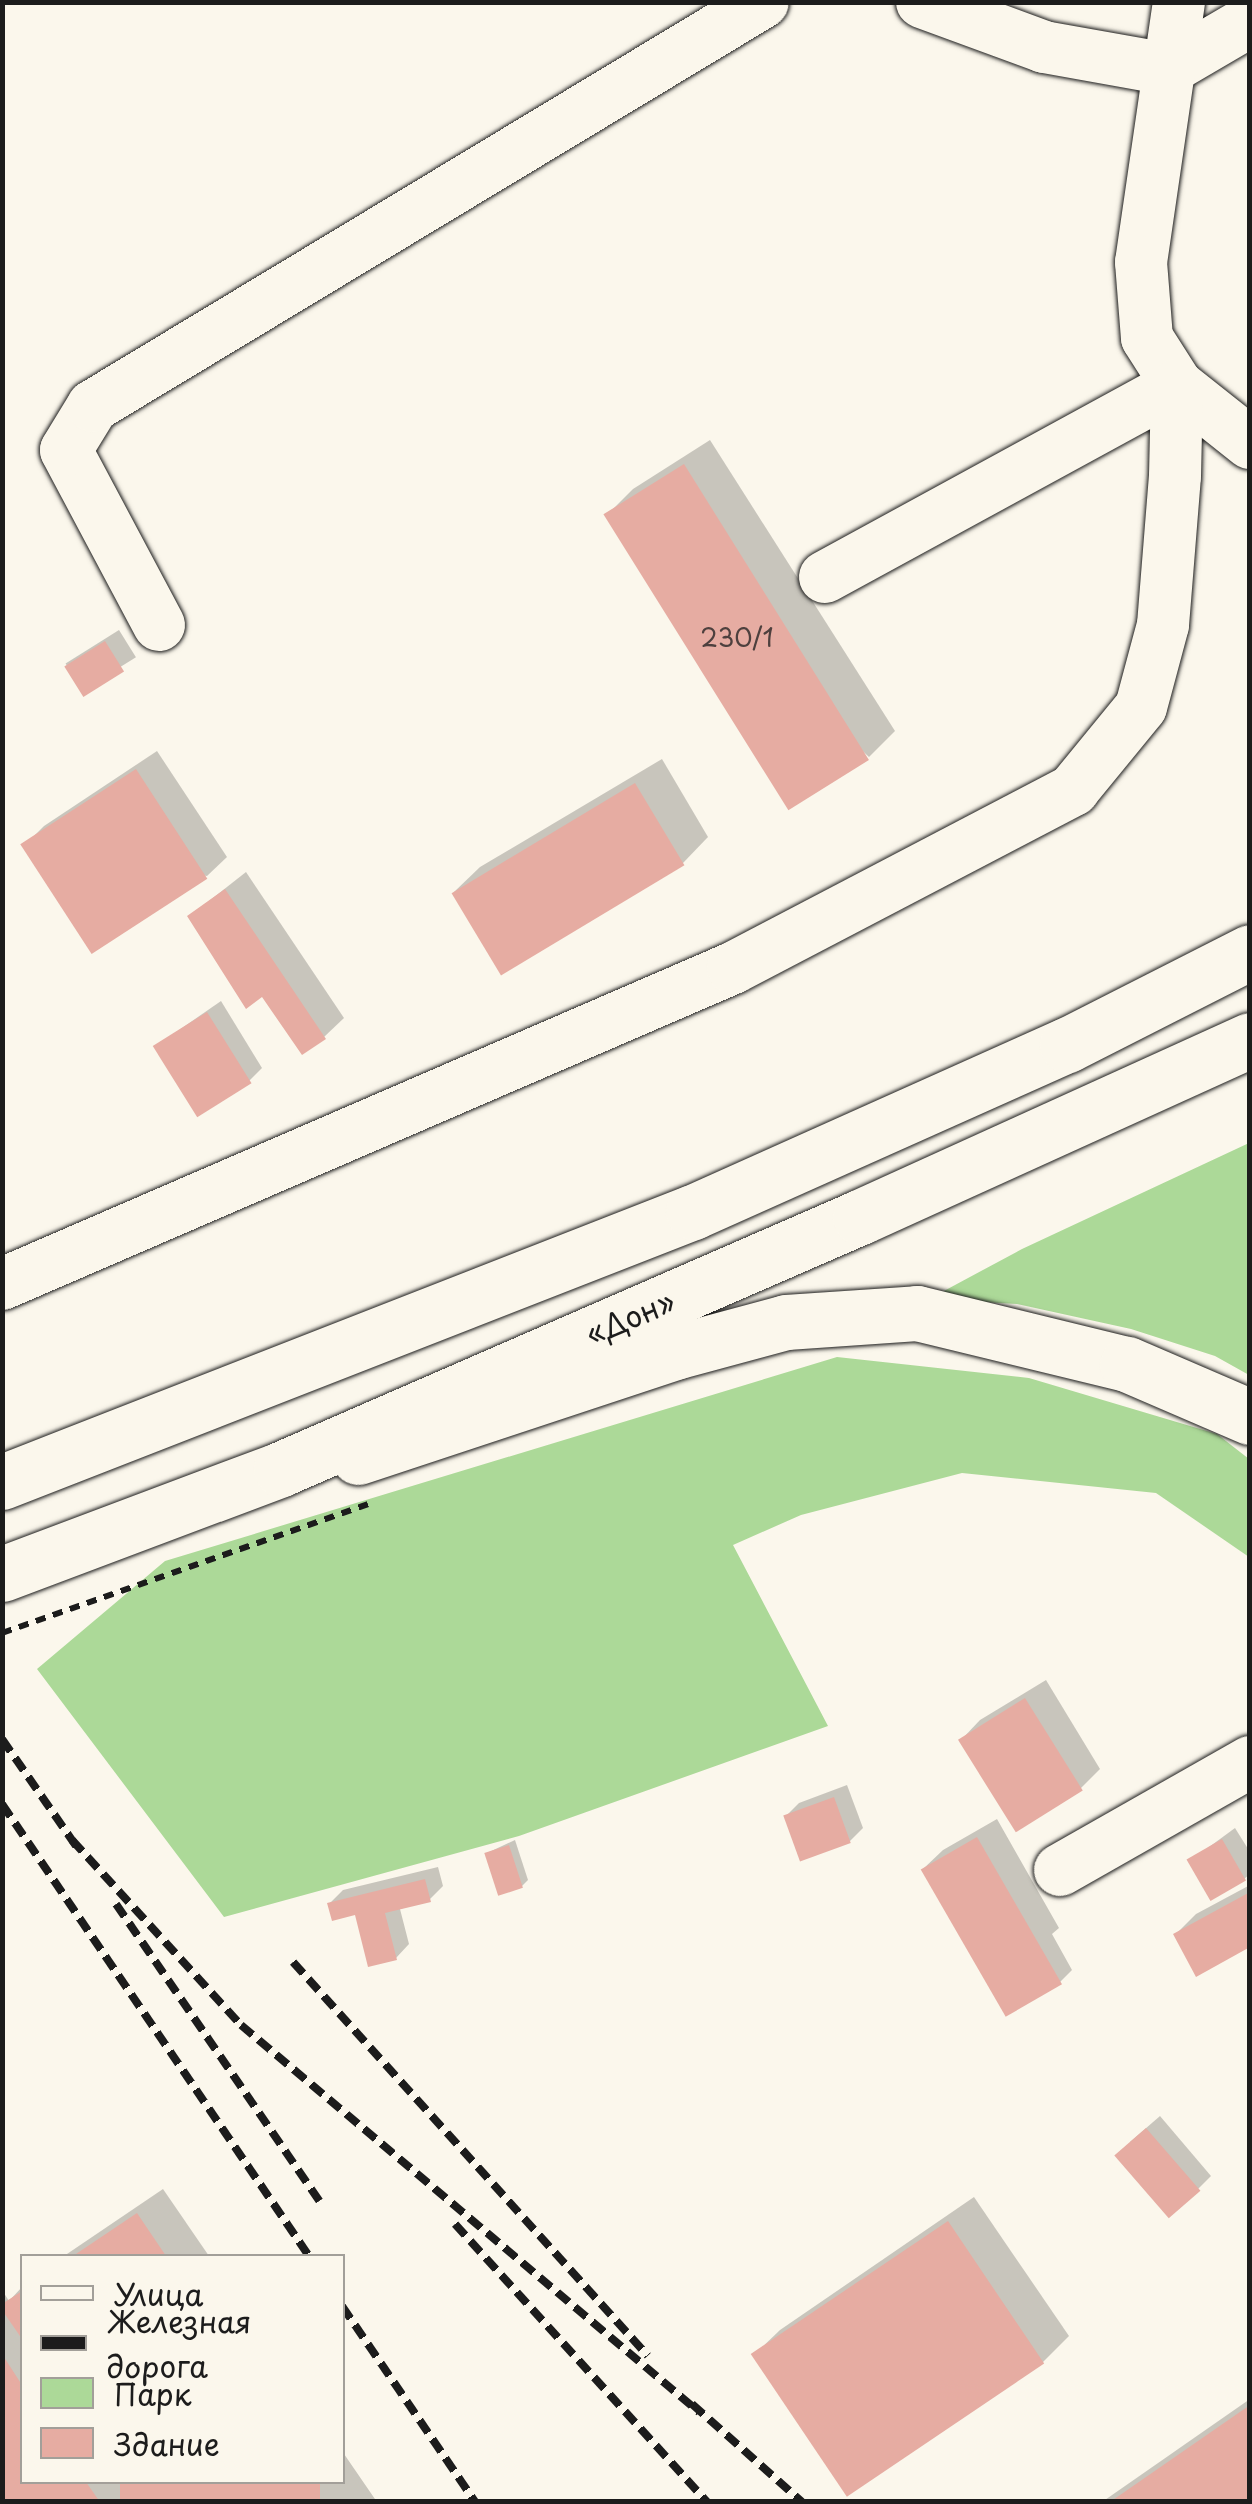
<!DOCTYPE html>
<html>
<head>
<meta charset="utf-8">
<style>
	body { margin:0 }
	#map { position:relative; width:1252px; height:2504px; overflow:hidden; background:#fbf7ec; font-family:"Playpen Sans",sans-serif }
	div>[style] { position:absolute }
	[style*='--x'] { left:calc(var(--x)*1px); top:calc(var(--y)*1px); width:calc(var(--w)*1px); rotate:calc(var(--a)*1deg) }
	.green>* { inset:0; background:#acd998 }
	.shadow>* { inset:0; background:#0003; transform-origin:0 0 }
	.building>* { inset:0; background:#e6aca2; transform-origin:0 0 }
	.path>* { height:6px; margin-top:-3px; transform-origin:0; background:repeating-linear-gradient(90deg,#1c1c1c 0 10px,transparent 0 18px) }
	.roads { filter:drop-shadow(0 0 2px #1c1c1c) drop-shadow(0 0 2px #1c1c1c) }
	.minor>* { height:52px; margin:-26px; padding:0 26px; transform-origin:26px; border-radius:26px; background:#fbf7ec }
	.major>* { height:55px; margin:-27.5px; padding:0 27.5px; transform-origin:27.5px; border-radius:27.5px; background:#fbf7ec }
	.highway>* { height:55px; margin:-27.5px; padding:0 27.5px; transform-origin:27.5px; border-radius:27.5px; background:#fbf7ec }
	.rail>* { height:8px; margin-top:-4px; transform-origin:0; background:repeating-linear-gradient(90deg,#1c1c1c 0 15px,transparent 0 23px) }
	span { translate:-50% -50%; white-space:nowrap; text-align:center; line-height:1.15; -webkit-text-stroke:8px #fbf7ec; paint-order:stroke }
	.number-label { font-size:25px; color:#4e403e }
	.number-label span { -webkit-text-stroke-width:0 }
	.street-label { font-size:30px; color:#1c1c1c }
	.frame { position:absolute; inset:0; border:5px solid #1c1c1c; pointer-events:none }
	.legend { position:absolute; left:20px; top:2254px; width:325px; height:230px; box-sizing:border-box; background:#fbf7ec; border:2px solid #a29f99; margin:0; padding:12px 18px; list-style:none; font-size:30px; color:#1c1c1c }
	.legend li { display:flex; align-items:center; gap:20px; height:50px }
	.legend b { width:50px; border:2px solid #a29f99 }
</style>
</head>
<body>
<div id="map">
	<div class="green">
		<div style="clip-path:polygon(1249px 1143px,1249px 1375px,1215px 1356px,1131px 1329px,1017px 1304px,929px 1299px,1022px 1249px)"></div>
		<div style="clip-path:polygon(837px 1357px,1029px 1378px,1217px 1434px,1249px 1459px,1249px 1557px,1156px 1493px,962px 1473px,801px 1515px,733px 1545px,828px 1726px,519px 1836px,224px 1917px,37px 1669px,165px 1561px)"></div>
	</div>
	<div class="shadow">
		<div style="clip-path:polygon(710px 440px,895px 731px,869px 757px,607px 515px,633px 489px)"></div>
		<div style="left:119px;top:630px;width:32px;height:63px;rotate:58deg"></div>
		<div style="clip-path:polygon(157px 751px,227px 857px,207px 876px,24px 846px,44px 826px)"></div>
		<div style="clip-path:polygon(662px 759px,708px 837px,683px 863px,501px 971px,454px 892px,480px 867px)"></div>
		<div style="clip-path:polygon(246px 872px,344px 1018px,324px 1037px,263px 994px,190px 916px)"></div>
		<div style="clip-path:polygon(221px 1001px,262px 1068px,249px 1081px,156px 1046px)"></div>
		<div style="clip-path:polygon(1046px 1680px,1100px 1769px,1080px 1789px,961px 1740px,980px 1720px)"></div>
		<div style="clip-path:polygon(847px 1785px,863px 1828px,850px 1841px,786px 1816px,799px 1803px)"></div>
		<div style="clip-path:polygon(997px 1819px,1059px 1928px,1052px 1934px,1072px 1970px,1059px 1983px,923px 1869px,943px 1850px)"></div>
		<div style="clip-path:polygon(1235px 1828px,1250px 1852px,1250px 1874px,1244px 1879px,1190px 1861px)"></div>
		<div style="clip-path:polygon(515px 1840px,528px 1880px,522px 1886px,487px 1853px)"></div>
		<div style="clip-path:polygon(438px 1867px,443px 1886px,430px 1899px,400px 1909px,409px 1944px,396px 1958px,357px 1912px,330px 1903px,343px 1890px)"></div>
		<div style="clip-path:polygon(1250px 1885px,1250px 1945px,1176px 1934px,1196px 1914px)"></div>
		<div style="clip-path:polygon(1160px 2116px,1211px 2176px,1198px 2189px,1130px 2142px)"></div>
		<div style="clip-path:polygon(163px 2189px,209px 2256px,64px 2256px)"></div>
		<div style="clip-path:polygon(974px 2197px,1069px 2336px,1043px 2362px,849px 2494px,754px 2355px,780px 2330px)"></div>
		<div style="clip-path:polygon(22px 2287px,22px 2482px,342px 2482px,342px 2451px,377px 2502px,2px 2502px,2px 2290px,9px 2301px)"></div>
		<div style="clip-path:polygon(1250px 2399px,1250px 2502px,1102px 2502px)"></div>
	</div>
	<div class="building">
		<div style="left:684px;top:464px;width:349px;height:95px;rotate:58deg"></div>
		<div style="left:105px;top:641px;width:36px;height:48px;rotate:58deg"></div>
		<div style="left:136px;top:769px;width:131px;height:138px;rotate:57deg"></div>
		<div style="left:635px;top:783px;width:96px;height:214px;rotate:59deg"></div>
		<div style="clip-path:polygon(225px 889px,326px 1039px,302px 1055px,262px 997px,246px 1009px,187px 916px)"></div>
		<div style="left:207px;top:1012px;width:84px;height:64px;rotate:58deg"></div>
		<div style="left:1025px;top:1698px;width:109px;height:79px;rotate:58deg"></div>
		<div style="left:834px;top:1797px;width:49px;height:54px;rotate:70deg"></div>
		<div style="left:977px;top:1837px;width:170px;height:65px;rotate:60deg"></div>
		<div style="left:1222px;top:1839px;width:48px;height:41px;rotate:60deg"></div>
		<div style="left:509px;top:1845px;width:45px;height:26px;rotate:72deg"></div>
		<div style="clip-path:polygon(425px 1879px,431px 1902px,385px 1913px,397px 1960px,368px 1967px,355px 1915px,332px 1921px,327px 1903px)"></div>
		<div style="clip-path:polygon(1250px 1892px,1250px 1947px,1196px 1977px,1173px 1934px)"></div>
		<div style="left:1146px;top:2128px;width:83px;height:42px;rotate:49deg"></div>
		<div style="clip-path:polygon(137px 2213px,166px 2256px,73px 2256px)"></div>
		<div style="left:948px;top:2221px;width:172px;height:238px;rotate:56deg"></div>
		<div style="clip-path:polygon(22px 2291px,22px 2339px,2px 2310px,2px 2304px)"></div>
		<div style="clip-path:polygon(2px 2354px,22px 2385px,22px 2482px,86px 2482px,100px 2502px,2px 2502px)"></div>
		<div style="clip-path:polygon(1250px 2405px,1250px 2502px,1110px 2502px)"></div>
		<div style="left:120px;top:2482px;width:200px;height:24px"></div>
	</div>
	<div class="path">
		<div style="--x:2;--y:1633;--w:388;--a:-19.4"></div>
	</div>
	<div class="roads">
		<div class="minor">
			<div style="--x:922;--y:2;--w:130;--a:20.2"></div>
			<div style="--x:1044;--y:47;--w:126;--a:10.1"></div>
			<div style="--x:1168;--y:69;--w:95;--a:-30.3"></div>
			<div style="--x:1179;--y:2;--w:263;--a:98.3"></div>
			<div style="--x:1141;--y:262;--w:76;--a:85.5"></div>
			<div style="--x:1147;--y:338;--w:56;--a:57.4"></div>
			<div style="--x:1177;--y:385;--w:93;--a:38.5"></div>
			<div style="--x:825;--y:577;--w:401;--a:-28.6"></div>
			<div style="--x:159;--y:625;--w:198;--a:-118"></div>
			<div style="--x:66;--y:450;--w:52;--a:-58.5"></div>
			<div style="--x:93;--y:406;--w:782;--a:-31.09"></div>
			<div style="--x:2;--y:1284;--w:796;--a:-23.38"></div>
			<div style="--x:733;--y:968;--w:384;--a:-27.6"></div>
			<div style="--x:1073;--y:790;--w:107;--a:-50.7"></div>
			<div style="--x:1141;--y:707;--w:85;--a:-75"></div>
			<div style="--x:1163;--y:625;--w:149;--a:-85.4"></div>
			<div style="--x:1175;--y:476;--w:91;--a:-88.7"></div>
			<div style="--x:1060;--y:1870;--w:219;--a:-29.6"></div>
		</div>
		<div class="major">
			<div style="--x:358;--y:1457;--w:334;--a:-18.3"></div>
			<div style="--x:675;--y:1352;--w:115;--a:-15.1"></div>
			<div style="--x:786;--y:1322;--w:131;--a:-3.9"></div>
			<div style="--x:917;--y:1313;--w:216;--a:13.7"></div>
			<div style="--x:1127;--y:1364;--w:134;--a:23.3"></div>
		</div>
		<div class="highway">
			<div style="--x:2;--y:1482;--w:742;--a:-21.34"></div>
			<div style="--x:693;--y:1212;--w:410;--a:-24.1"></div>
			<div style="--x:1067;--y:1045;--w:205;--a:-26.9"></div>
			<div style="--x:2;--y:1574;--w:298;--a:-20.6"></div>
			<div style="--x:281;--y:1469;--w:631;--a:-23.52"></div>
			<div style="--x:860;--y:1217;--w:428;--a:-24.4"></div>
		</div>
	</div>
	<div class="rail">
		<div style="--x:2;--y:1739;--w:135;--a:55.3"></div>
		<div style="--x:2;--y:1804;--w:546;--a:55.82"></div>
		<div style="--x:72;--y:1840;--w:251;--a:47.6"></div>
		<div style="--x:241;--y:2025;--w:600;--a:40.2"></div>
		<div style="--x:116;--y:1904;--w:360;--a:55.6"></div>
		<div style="--x:293;--y:1962;--w:530;--a:47.98"></div>
		<div style="--x:455;--y:2224;--w:375;--a:47.8"></div>
		<div style="--x:342;--y:2306;--w:237;--a:55.8"></div>
		<div style="--x:692;--y:2404;--w:147;--a:41.7"></div>
	</div>
	<div class="number-label">
		<span style="left:737px;top:637px">230/1</span>
	</div>
	<div class="street-label">
		<span style="left:630px;top:1317px;rotate:-23deg">«Дон»</span>
	</div>
	<div class="frame"></div>
	<ul class="legend">
	<li><b style="height:12px;background:#fbf7ec"></b>Улица</li>
	<li><b style="height:12px;background:#1c1c1c"></b>Железная дорога</li>
	<li><b style="height:28px;background:#acd998"></b>Парк</li>
	<li><b style="height:28px;background:#e6aca2"></b>Здание</li>
	</ul>
</div>
</body>
</html>
